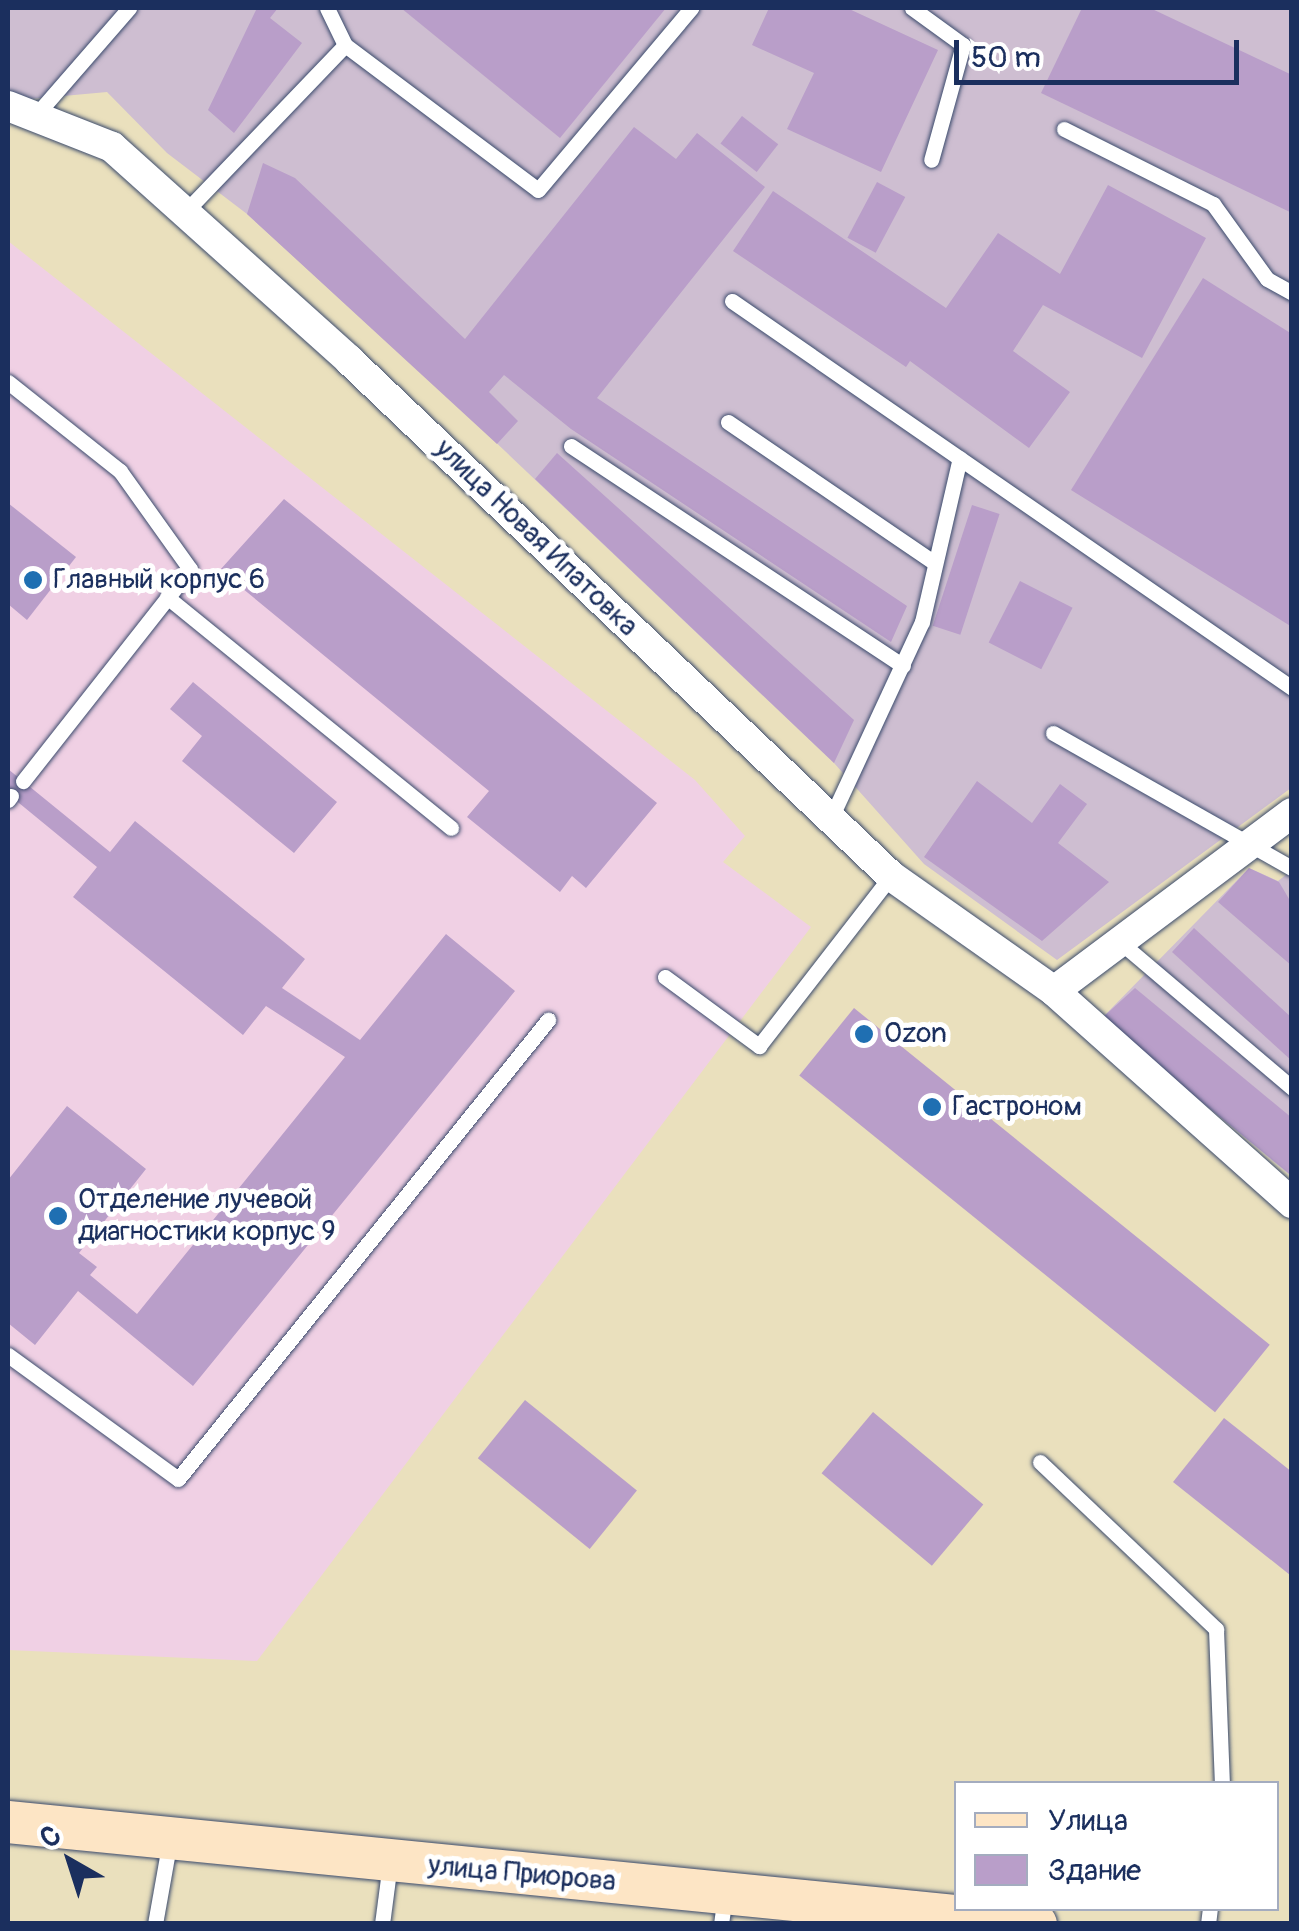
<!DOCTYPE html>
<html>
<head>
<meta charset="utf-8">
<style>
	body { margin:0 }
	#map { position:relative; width:1299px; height:1931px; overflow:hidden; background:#eae0bd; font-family:Pangolin,sans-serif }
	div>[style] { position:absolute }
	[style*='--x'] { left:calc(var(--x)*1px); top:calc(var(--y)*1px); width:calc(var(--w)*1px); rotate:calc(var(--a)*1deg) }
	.built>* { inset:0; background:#f0d0e4 }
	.industrial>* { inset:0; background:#cebed1 }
	.building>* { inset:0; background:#b99ec9; transform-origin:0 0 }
	.roads { filter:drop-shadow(0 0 2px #3a4a6c) drop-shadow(0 0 2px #3a4a6c) }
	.lane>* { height:15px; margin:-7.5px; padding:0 7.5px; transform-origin:7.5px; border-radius:7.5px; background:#fff }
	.street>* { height:30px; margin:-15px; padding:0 15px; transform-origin:15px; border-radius:15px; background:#fff }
	.secondary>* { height:42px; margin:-21px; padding:0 21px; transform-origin:21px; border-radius:21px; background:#fde5c5 }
	.dots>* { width:28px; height:28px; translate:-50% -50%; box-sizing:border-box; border:5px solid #fff; border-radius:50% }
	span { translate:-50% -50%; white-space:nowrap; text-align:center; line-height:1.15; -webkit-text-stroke:10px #fff; paint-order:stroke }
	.street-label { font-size:28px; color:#1b2f5e }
	.poi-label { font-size:28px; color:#1b2f5e }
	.left { translate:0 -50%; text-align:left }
	.frame { position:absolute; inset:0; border:10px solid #1b2f5e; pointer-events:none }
	.legend { position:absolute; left:954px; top:1781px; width:325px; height:130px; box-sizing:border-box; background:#fff; border:2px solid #a4acbf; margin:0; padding:12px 18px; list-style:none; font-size:30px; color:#1b2f5e }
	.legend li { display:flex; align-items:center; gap:20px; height:50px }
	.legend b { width:50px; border:2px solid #a4acbf }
	.north { position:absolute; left:20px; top:1811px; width:100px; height:100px; -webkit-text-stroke:8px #fff; paint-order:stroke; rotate:321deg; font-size:28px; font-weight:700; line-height:40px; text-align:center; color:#1b2f5e }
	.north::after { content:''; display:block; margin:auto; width:35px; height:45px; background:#1b2f5e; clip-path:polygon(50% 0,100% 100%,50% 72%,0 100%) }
	.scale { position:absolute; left:954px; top:40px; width:285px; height:45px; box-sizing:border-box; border:5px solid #1b2f5e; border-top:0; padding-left:12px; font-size:30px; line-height:35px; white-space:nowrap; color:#1b2f5e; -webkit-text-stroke:8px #fff; paint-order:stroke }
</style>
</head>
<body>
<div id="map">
	<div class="built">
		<div style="clip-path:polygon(8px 241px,695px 780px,745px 836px,723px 862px,811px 927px,257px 1661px,8px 1650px)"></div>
	</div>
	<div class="industrial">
		<div style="clip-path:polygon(8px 8px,1291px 8px,1291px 788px,1057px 960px,924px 864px,834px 763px,469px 417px,247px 214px,167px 153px,107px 92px,19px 100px,8px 91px)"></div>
		<div style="clip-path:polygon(1249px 868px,1278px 881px,1291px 871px,1291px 1176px,1101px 1019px)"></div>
	</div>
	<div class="building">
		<div style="clip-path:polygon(257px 8px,278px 8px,270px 18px,302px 43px,234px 133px,208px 110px)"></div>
		<div style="clip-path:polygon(401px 8px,666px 8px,560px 138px)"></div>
		<div style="clip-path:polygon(769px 8px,847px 8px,938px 50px,881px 172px,787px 129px,814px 73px,752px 45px)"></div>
		<div style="clip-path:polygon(1082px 8px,1150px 8px,1292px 75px,1292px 213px,1041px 93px)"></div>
		<div style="left:742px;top:116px;width:46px;height:35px;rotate:38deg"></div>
		<div style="clip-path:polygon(634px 127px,676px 159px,697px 133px,765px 187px,597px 398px,907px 606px,891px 642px,571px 429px,504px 375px,489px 392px,518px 421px,497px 444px,247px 214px,263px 163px,295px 178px,465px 339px)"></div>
		<div style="left:877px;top:182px;width:32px;height:63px;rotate:28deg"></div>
		<div style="clip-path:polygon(1108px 185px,1206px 238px,1142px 358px,1043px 305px,1013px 351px,1070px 392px,1029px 448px,910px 361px,906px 367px,733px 251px,773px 191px,946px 308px,998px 233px,1060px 274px)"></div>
		<div style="clip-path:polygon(1203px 278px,1292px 334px,1292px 627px,1071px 490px)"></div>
		<div style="clip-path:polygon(557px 453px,854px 720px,834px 763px,535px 479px)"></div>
		<div style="clip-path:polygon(284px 499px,657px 803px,586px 888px,572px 876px,560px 892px,467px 817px,489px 791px,220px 570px)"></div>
		<div style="clip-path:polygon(8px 503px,76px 557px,27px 620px,8px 604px)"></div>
		<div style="left:972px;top:505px;width:29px;height:127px;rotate:18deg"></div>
		<div style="left:1020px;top:581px;width:59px;height:69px;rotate:27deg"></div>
		<div style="clip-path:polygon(193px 682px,337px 802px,294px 853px,182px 761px,202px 736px,170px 709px)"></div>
		<div style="clip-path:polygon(8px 769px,110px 852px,135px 821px,305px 959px,282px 988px,360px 1040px,446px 934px,515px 991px,193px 1386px,78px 1291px,35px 1345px,8px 1323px,8px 1180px,67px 1106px,146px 1169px,79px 1253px,97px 1267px,90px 1275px,137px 1314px,345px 1057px,266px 1006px,243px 1035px,73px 897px,97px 867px,8px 794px)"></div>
		<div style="clip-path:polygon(977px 781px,1032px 823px,1060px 784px,1087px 804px,1058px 843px,1109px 882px,1042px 941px,924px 857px)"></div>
		<div style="clip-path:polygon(1249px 868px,1279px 882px,1292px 904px,1292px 966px,1218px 902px)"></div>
		<div style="clip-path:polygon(1194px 928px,1292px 1018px,1292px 1061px,1172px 952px)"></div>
		<div style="clip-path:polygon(1135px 988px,1292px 1118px,1292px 1176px,1101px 1019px)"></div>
		<div style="left:854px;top:1008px;width:535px;height:87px;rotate:39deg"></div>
		<div style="left:525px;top:1400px;width:144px;height:75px;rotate:39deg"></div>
		<div style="left:873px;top:1412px;width:144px;height:80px;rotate:40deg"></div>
		<div style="clip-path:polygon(1224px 1418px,1292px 1472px,1290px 1575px,1173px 1482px)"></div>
	</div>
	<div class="roads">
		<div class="lane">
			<div style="--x:327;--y:8;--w:41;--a:64.1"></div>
			<div style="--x:345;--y:45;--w:241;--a:36.9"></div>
			<div style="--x:538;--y:190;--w:238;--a:-49.9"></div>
			<div style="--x:912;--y:8;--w:63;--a:36"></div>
			<div style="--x:963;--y:45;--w:119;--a:105.5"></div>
			<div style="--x:36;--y:115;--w:142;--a:-49"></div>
			<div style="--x:1064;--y:129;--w:167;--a:26.7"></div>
			<div style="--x:1213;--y:204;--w:92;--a:54.2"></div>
			<div style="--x:1267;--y:279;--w:29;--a:29"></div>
			<div style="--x:185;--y:212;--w:231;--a:-46.2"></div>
			<div style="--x:732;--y:301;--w:681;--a:34.65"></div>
			<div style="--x:8;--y:382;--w:143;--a:38.5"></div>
			<div style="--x:120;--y:471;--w:120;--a:54.5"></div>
			<div style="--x:190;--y:569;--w:270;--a:128.2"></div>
			<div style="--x:728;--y:422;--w:250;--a:34.3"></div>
			<div style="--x:571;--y:446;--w:398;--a:33.5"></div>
			<div style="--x:167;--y:597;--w:366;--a:39.1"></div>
			<div style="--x:1053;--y:733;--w:274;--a:29.5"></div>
			<div style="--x:8;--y:800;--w:5;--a:-53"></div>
			<div style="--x:830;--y:820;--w:218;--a:-65.1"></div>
			<div style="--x:922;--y:622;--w:168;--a:-77"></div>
			<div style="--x:1120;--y:942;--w:226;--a:40.3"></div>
			<div style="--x:665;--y:977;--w:117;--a:36.3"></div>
			<div style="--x:759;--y:1046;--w:215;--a:-52.2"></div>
			<div style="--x:8;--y:1355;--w:210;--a:36.1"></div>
			<div style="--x:178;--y:1479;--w:590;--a:-51.13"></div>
			<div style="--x:1040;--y:1462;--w:243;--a:43.5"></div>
			<div style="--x:1216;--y:1629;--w:155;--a:87.8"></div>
			<div style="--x:155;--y:1924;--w:85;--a:-79.9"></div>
			<div style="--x:382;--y:1924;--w:62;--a:-82.5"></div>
			<div style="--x:721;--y:1924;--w:28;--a:-82"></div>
			<div style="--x:1208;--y:1924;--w:16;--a:-83"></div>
		</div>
		<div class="street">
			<div style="--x:8;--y:106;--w:112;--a:21.5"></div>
			<div style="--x:112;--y:147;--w:319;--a:41.9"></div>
			<div style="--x:349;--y:360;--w:748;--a:43.59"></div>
			<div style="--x:891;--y:876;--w:199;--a:35.2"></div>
			<div style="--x:1054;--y:991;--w:319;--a:41.7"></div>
			<div style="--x:1054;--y:991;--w:297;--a:-36.8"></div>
		</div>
		<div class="secondary">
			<div style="--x:8;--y:1822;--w:1033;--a:5.67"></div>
		</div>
	</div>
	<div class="dots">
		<div style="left:33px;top:580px;background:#1f6fb2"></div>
		<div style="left:864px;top:1034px;background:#1f6fb2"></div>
		<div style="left:932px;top:1107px;background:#1f6fb2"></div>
		<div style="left:58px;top:1216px;background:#1f6fb2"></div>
	</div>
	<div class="street-label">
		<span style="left:536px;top:538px;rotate:44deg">улица Новая Ипатовка</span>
		<span style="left:522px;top:1874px;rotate:5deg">улица Приорова</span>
	</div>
	<div class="poi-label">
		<span class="left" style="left:53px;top:580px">Главный корпус 6</span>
		<span class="left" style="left:884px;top:1034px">Ozon</span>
		<span class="left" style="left:952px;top:1107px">Гастроном</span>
		<span class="left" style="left:78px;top:1216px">Отделение лучевой<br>диагностики корпус 9</span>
	</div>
	<div class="frame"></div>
	<ul class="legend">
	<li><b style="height:12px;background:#fde5c5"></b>Улица</li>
	<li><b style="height:28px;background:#b99ec9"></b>Здание</li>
	</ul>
	<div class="north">С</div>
	<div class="scale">50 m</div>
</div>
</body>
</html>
